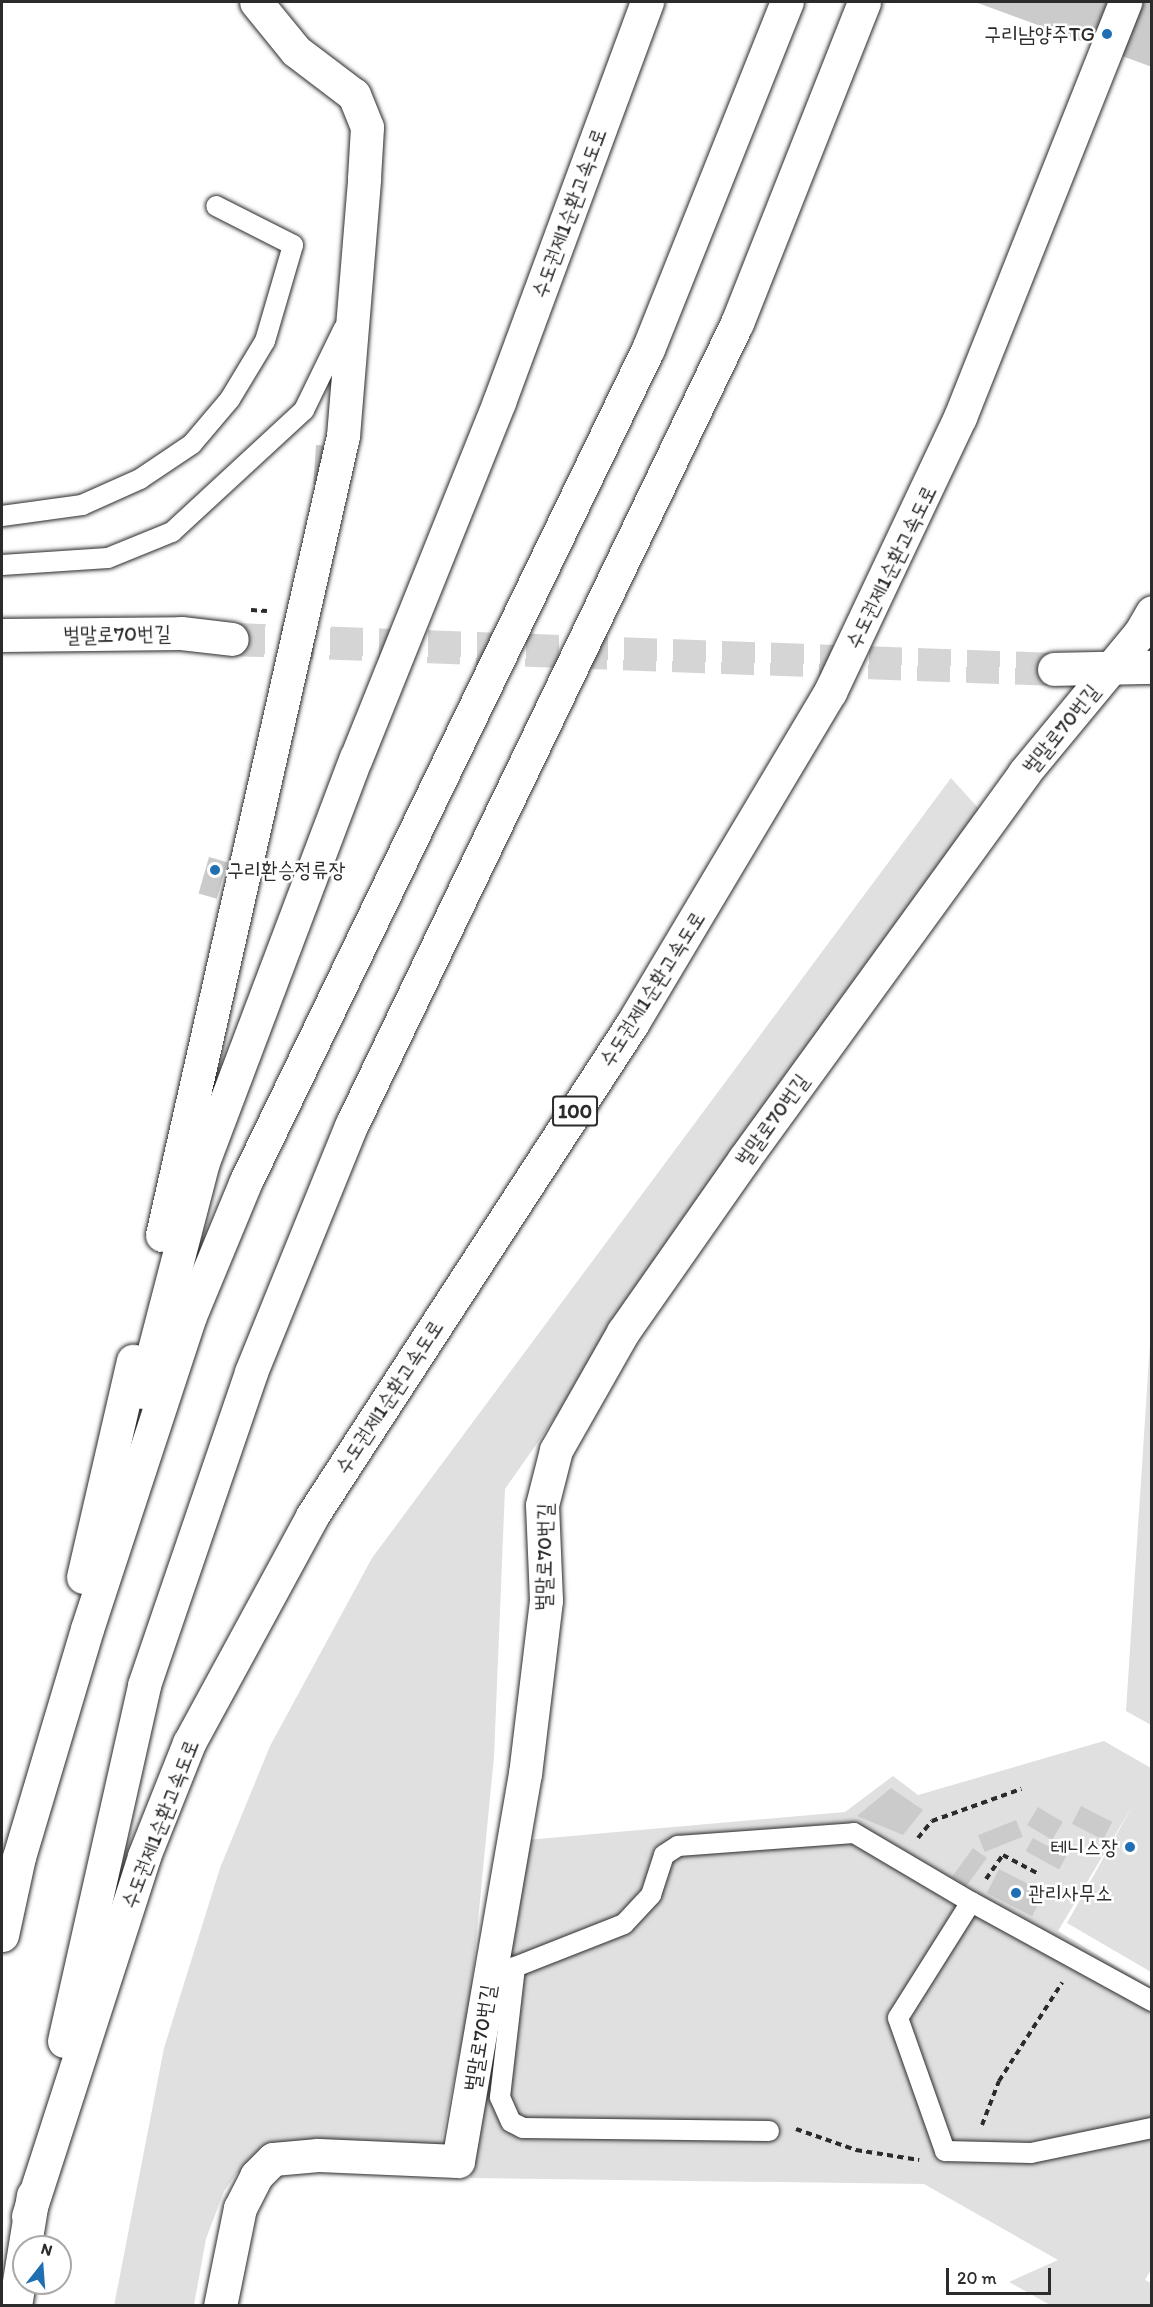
<!DOCTYPE html>
<html>
<head>
<meta charset="utf-8">
<style>
	body { margin:0 }
	#map { position:relative; width:1153px; height:2307px; overflow:hidden; background:#fff; font-family:Itim,"Poor Story",sans-serif }
	div>[style] { position:absolute }
	[style*='--x'] { left:calc(var(--x)*1px); top:calc(var(--y)*1px); width:calc(var(--w)*1px); rotate:calc(var(--a)*1deg) }
	.green>* { inset:0; background:#e0e0e0 }
	.building>* { inset:0; background:#cbcbcb; transform-origin:0 0 }
	.minor-tunnel>* { height:33px; margin-top:-16.5px; transform-origin:0; background:repeating-linear-gradient(90deg,#d5d5d5 0 33px,transparent 0 49px) }
	.path>* { height:4px; margin-top:-2px; transform-origin:0; background:repeating-linear-gradient(90deg,#2b2b2b 0 6px,transparent 0 10.5px) }
	.roads { filter:drop-shadow(0 0 2px #2b2b2b) drop-shadow(0 0 2px #2b2b2b) }
	.service>* { height:20px; margin:-10px; padding:0 10px; transform-origin:10px; border-radius:10px; background:#fff }
	.minor>* { height:33px; margin:-16.5px; padding:0 16.5px; transform-origin:16.5px; border-radius:16.5px; background:#fff }
	.motorway>* { height:33px; margin:-16.5px; padding:0 16.5px; transform-origin:16.5px; border-radius:16.5px; background:#fff }
	.dots>* { width:16px; height:16px; translate:-50% -50%; box-sizing:border-box; border:3px solid #fff; border-radius:50% }
	span { translate:-50% -50%; white-space:nowrap; text-align:center; line-height:1.15; -webkit-text-stroke:5px #fff; paint-order:stroke }
	.shield-label span { padding:2px 4px; background:#fff; border:2px solid; border-radius:4px; -webkit-text-stroke-width:0 }
	.shield-label { font-size:20px; color:#2b2b2b; font-weight:700 }
	.poi-label { font-size:21px; color:#2b2b2b }
	.right { translate:-100% -50%; text-align:right }
	.left { translate:0 -50%; text-align:left }
	.street-label { font-size:21px; color:#2b2b2b }
	.frame { position:absolute; inset:0; border:3px solid #2b2b2b; pointer-events:none }
	.north { position:absolute; left:12px; top:2235px; width:60px; height:60px; box-sizing:border-box; background:#fff; border:2px solid #aaa; border-radius:50%; rotate:17deg; font-size:16px; font-weight:700; line-height:24px; text-align:center; color:#2b2b2b }
	.north::after { content:''; display:block; margin:auto; width:21px; height:27px; background:#1f6fb2; clip-path:polygon(50% 0,100% 100%,50% 72%,0 100%) }
	.scale { position:absolute; left:946px; top:2268px; width:105px; height:27px; box-sizing:border-box; border:3px solid #2b2b2b; border-top:0; padding-left:8px; font-size:18px; line-height:21px; white-space:nowrap; color:#2b2b2b; -webkit-text-stroke:4px #fff; paint-order:stroke }
</style>
</head>
<body>
<div id="map">
	<div class="green">
		<div style="clip-path:polygon(951px 778px,980px 810px,505px 1489px,494px 1757px,470px 2002px,440px 2148px,265px 2162px,237px 2173px,224px 2191px,206px 2239px,194px 2305px,114px 2306px,164px 2048px,220px 1868px,270px 1746px,372px 1558px)"></div>
		<div style="clip-path:polygon(1151px 1328px,1152px 1328px,1151px 1725px,1126px 1711px)"></div>
		<div style="clip-path:polygon(1104px 1741px,1151px 1768px,1151px 1972px,1067px 1923px,1133px 1805px,1058px 1931px,1151px 1987px,1152px 2268px,1145px 2280px,1151px 2283px,1151px 2305px,1050px 2305px,1009px 2282px,1058px 2260px,924px 2184px,470px 2178px,515px 1841px,845px 1812px,893px 1776px,918px 1795px)"></div>
	</div>
	<div class="building">
		<div style="clip-path:polygon(975px 2px,1152px 2px,1152px 67px)"></div>
		<div style="left:316px;top:445px;width:28px;height:39px;rotate:4deg"></div>
		<div style="left:209px;top:857px;width:19px;height:38px;rotate:16deg"></div>
		<div style="clip-path:polygon(891px 1788px,923px 1810px,903px 1835px,857px 1816px)"></div>
		<div style="left:1081px;top:1806px;width:35px;height:20px;rotate:27deg"></div>
		<div style="left:1038px;top:1807px;width:29px;height:21px;rotate:31deg"></div>
		<div style="left:1016px;top:1820px;width:18px;height:41px;rotate:68deg"></div>
		<div style="left:1033px;top:1838px;width:38px;height:15px;rotate:29deg"></div>
		<div style="left:973px;top:1848px;width:17px;height:35px;rotate:36deg"></div>
		<div style="left:999px;top:1869px;width:51px;height:27px;rotate:27deg"></div>
	</div>
	<div class="minor-tunnel">
		<div style="--x:232;--y:639;--w:823;--a:2.09"></div>
	</div>
	<div class="path">
		<div style="--x:251;--y:610;--w:16;--a:4"></div>
		<div style="--x:918;--y:1838;--w:22;--a:-51"></div>
		<div style="--x:932;--y:1821;--w:95;--a:-19.8"></div>
		<div style="--x:986;--y:1879;--w:29;--a:-55"></div>
		<div style="--x:1003;--y:1855;--w:40;--a:28"></div>
		<div style="--x:982;--y:2125;--w:47;--a:-68.9"></div>
		<div style="--x:999;--y:2081;--w:117;--a:-57.3"></div>
		<div style="--x:796;--y:2129;--w:64;--a:19.3"></div>
		<div style="--x:856;--y:2150;--w:64;--a:9"></div>
	</div>
	<div class="roads">
		<div class="service">
			<div style="--x:2;--y:516;--w:81;--a:-7.8"></div>
			<div style="--x:82;--y:505;--w:64;--a:-24.1"></div>
			<div style="--x:140;--y:479;--w:63;--a:-33.9"></div>
			<div style="--x:192;--y:444;--w:59;--a:-49.8"></div>
			<div style="--x:230;--y:399;--w:68;--a:-58.9"></div>
			<div style="--x:265;--y:341;--w:100;--a:-73.7"></div>
			<div style="--x:293;--y:245;--w:86;--a:-153.1"></div>
			<div style="--x:2;--y:565;--w:106;--a:-3.8"></div>
			<div style="--x:108;--y:558;--w:69;--a:-22.1"></div>
			<div style="--x:172;--y:532;--w:180;--a:-42.7"></div>
			<div style="--x:304;--y:410;--w:91;--a:-64"></div>
			<div style="--x:1152;--y:2001;--w:206;--a:-151.3"></div>
			<div style="--x:971;--y:1902;--w:137;--a:122.2"></div>
			<div style="--x:898;--y:2018;--w:141;--a:70.5"></div>
			<div style="--x:945;--y:2151;--w:86;--a:1.3"></div>
			<div style="--x:1031;--y:2153;--w:124;--a:-11.7"></div>
			<div style="--x:769;--y:2131;--w:246;--a:-179.3"></div>
			<div style="--x:523;--y:2128;--w:13;--a:-153"></div>
			<div style="--x:511;--y:2122;--w:27;--a:-114"></div>
			<div style="--x:500;--y:2097;--w:131;--a:-83.4"></div>
			<div style="--x:515;--y:1967;--w:117;--a:-21.5"></div>
			<div style="--x:624;--y:1924;--w:40;--a:-47"></div>
			<div style="--x:651;--y:1895;--w:42;--a:-72"></div>
			<div style="--x:664;--y:1855;--w:17;--a:-33"></div>
			<div style="--x:678;--y:1846;--w:176;--a:-4.2"></div>
			<div style="--x:854;--y:1833;--w:136;--a:30.5"></div>
		</div>
		<div class="minor">
			<div style="--x:2;--y:635;--w:179;--a:-0.6"></div>
			<div style="--x:181;--y:633;--w:51;--a:6.7"></div>
			<div style="--x:1054;--y:669;--w:98;--a:-1.2"></div>
			<div style="--x:220;--y:2306;--w:100;--a:-78.5"></div>
			<div style="--x:240;--y:2208;--w:36;--a:-63"></div>
			<div style="--x:256;--y:2176;--w:24;--a:-45"></div>
			<div style="--x:273;--y:2159;--w:45;--a:-5.1"></div>
			<div style="--x:318;--y:2155;--w:140;--a:2.5"></div>
			<div style="--x:458;--y:2161;--w:393;--a:-80.2"></div>
			<div style="--x:525;--y:1774;--w:175;--a:-83.1"></div>
			<div style="--x:546;--y:1600;--w:95;--a:-92.4"></div>
			<div style="--x:542;--y:1505;--w:57;--a:-75.7"></div>
			<div style="--x:556;--y:1450;--w:136;--a:-60.4"></div>
			<div style="--x:623;--y:1332;--w:211;--a:-55"></div>
			<div style="--x:744;--y:1159;--w:477;--a:-54"></div>
			<div style="--x:1024;--y:773;--w:182;--a:-50.4"></div>
			<div style="--x:1140;--y:633;--w:24;--a:-60"></div>
		</div>
		<div class="motorway">
			<div style="--x:162;--y:1235;--w:819;--a:-77.24"></div>
			<div style="--x:343;--y:436;--w:259;--a:-85.3"></div>
			<div style="--x:364;--y:178;--w:51;--a:-86.6"></div>
			<div style="--x:367;--y:127;--w:35;--a:-112"></div>
			<div style="--x:354;--y:95;--w:73;--a:-142.8"></div>
			<div style="--x:296;--y:51;--w:63;--a:-129.2"></div>
			<div style="--x:143;--y:1392;--w:238;--a:-75.4"></div>
			<div style="--x:203;--y:1162;--w:432;--a:-69.3"></div>
			<div style="--x:356;--y:758;--w:384;--a:-68.1"></div>
			<div style="--x:499;--y:402;--w:427;--a:-69.7"></div>
			<div style="--x:83;--y:1577;--w:222;--a:-77"></div>
			<div style="--x:2;--y:1935;--w:80;--a:-77.7"></div>
			<div style="--x:19;--y:1857;--w:238;--a:-73.4"></div>
			<div style="--x:87;--y:1629;--w:330;--a:-71.8"></div>
			<div style="--x:190;--y:1316;--w:144;--a:-67.5"></div>
			<div style="--x:245;--y:1183;--w:926;--a:-64.21"></div>
			<div style="--x:648;--y:349;--w:374;--a:-68.2"></div>
			<div style="--x:64;--y:2041;--w:365;--a:-77.3"></div>
			<div style="--x:144;--y:1685;--w:331;--a:-71.1"></div>
			<div style="--x:251;--y:1372;--w:266;--a:-67.9"></div>
			<div style="--x:351;--y:1126;--w:891;--a:-64.33"></div>
			<div style="--x:737;--y:323;--w:345;--a:-68.4"></div>
			<div style="--x:28;--y:2216;--w:378;--a:-72.1"></div>
			<div style="--x:144;--y:1856;--w:122;--a:-68.3"></div>
			<div style="--x:189;--y:1743;--w:258;--a:-61.5"></div>
			<div style="--x:312;--y:1516;--w:587;--a:-56.96"></div>
			<div style="--x:632;--y:1024;--w:387;--a:-59.2"></div>
			<div style="--x:830;--y:692;--w:304;--a:-64.7"></div>
			<div style="--x:960;--y:417;--w:447;--a:-68.3"></div>
			<div style="--x:15;--y:2306;--w:112;--a:-80.8"></div>
		</div>
	</div>
	<div class="dots">
		<div style="left:1107px;top:34px;background:#1f6fb2"></div>
		<div style="left:215px;top:870px;background:#1f6fb2"></div>
		<div style="left:1130px;top:1847px;background:#1f6fb2"></div>
		<div style="left:1016px;top:1893px;background:#1f6fb2"></div>
	</div>
	<div class="shield-label">
		<span style="left:575px;top:1111px">100</span>
	</div>
	<div class="poi-label">
		<span class="right" style="left:1095px;top:34px">구리남양주TG</span>
		<span class="left" style="left:227px;top:870px">구리환승정류장</span>
		<span class="right" style="left:1118px;top:1847px">테니스장</span>
		<span class="left" style="left:1028px;top:1893px">관리사무소</span>
	</div>
	<div class="street-label">
		<span style="left:569px;top:213px;rotate:-70deg">수도권제1순환고속도로</span>
		<span style="left:891px;top:567px;rotate:-64deg">수도권제1순환고속도로</span>
		<span style="left:117px;top:634px;rotate:-1deg">벌말로70번길</span>
		<span style="left:1061px;top:729px;rotate:-51deg">벌말로70번길</span>
		<span style="left:652px;top:989px;rotate:-58deg">수도권제1순환고속도로</span>
		<span style="left:772px;top:1120px;rotate:-54deg">벌말로70번길</span>
		<span style="left:389px;top:1397px;rotate:-57deg">수도권제1순환고속도로</span>
		<span style="left:544px;top:1557px;rotate:-89deg">벌말로70번길</span>
		<span style="left:160px;top:1824px;rotate:-69deg">수도권제1순환고속도로</span>
		<span style="left:480px;top:2038px;rotate:-81deg">벌말로70번길</span>
	</div>
	<div class="frame"></div>
	<div class="north">N</div>
	<div class="scale">20 m</div>
</div>
</body>
</html>
